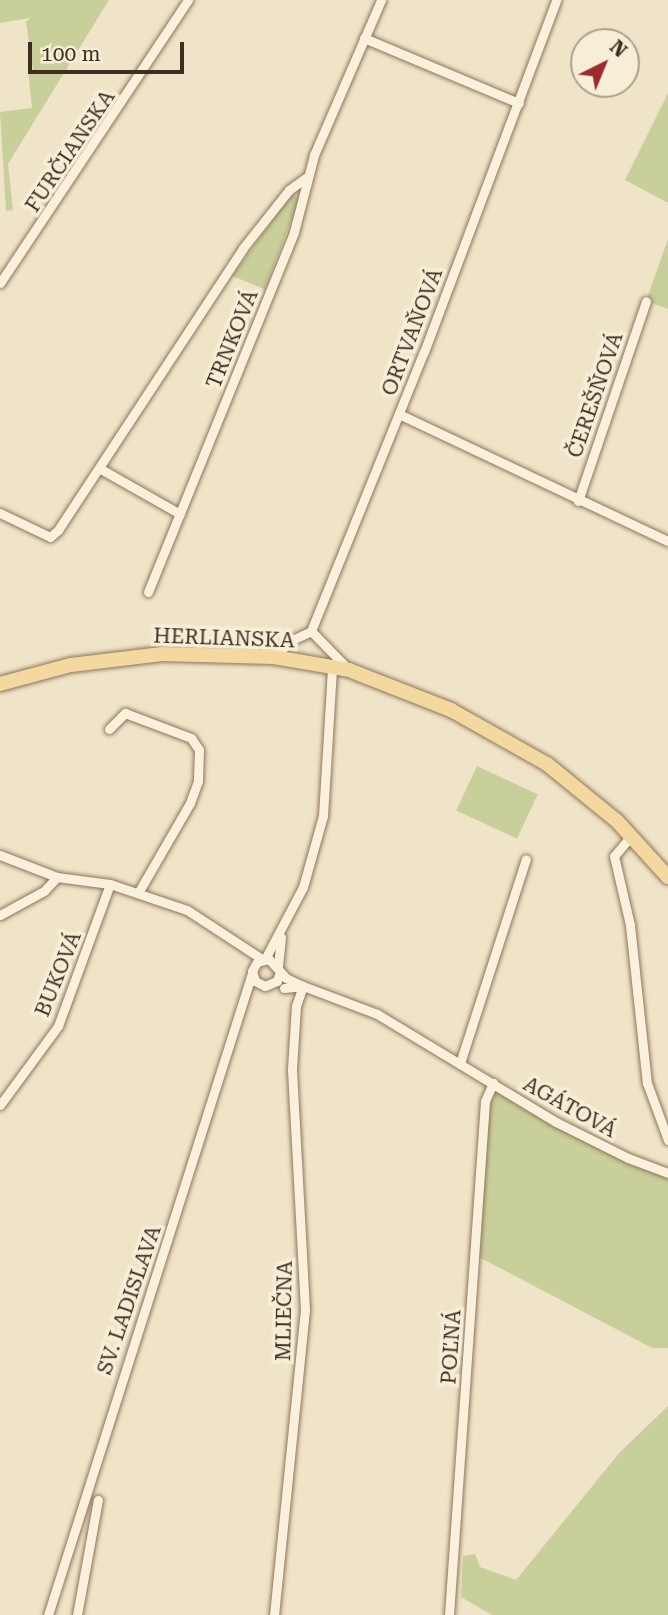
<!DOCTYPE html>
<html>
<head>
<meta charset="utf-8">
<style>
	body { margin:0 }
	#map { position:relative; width:668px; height:1615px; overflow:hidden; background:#f0e4c8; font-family:"Roboto Serif",serif }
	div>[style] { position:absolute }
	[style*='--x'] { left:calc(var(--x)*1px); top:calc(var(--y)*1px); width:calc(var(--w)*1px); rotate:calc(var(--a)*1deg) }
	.green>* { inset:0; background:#c9cf9b; transform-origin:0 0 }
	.roads { filter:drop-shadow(0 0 2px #8d765c) drop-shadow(0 0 2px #8d765c) }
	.street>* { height:9px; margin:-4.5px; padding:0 4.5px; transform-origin:4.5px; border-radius:4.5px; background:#faf1dc }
	.primary>* { height:14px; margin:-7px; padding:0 7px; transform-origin:7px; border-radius:7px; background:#f3d9a0 }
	span { translate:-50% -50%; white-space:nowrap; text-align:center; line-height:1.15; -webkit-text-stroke:7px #f7eed8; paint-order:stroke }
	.street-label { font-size:21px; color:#3d2e20 }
	.north { position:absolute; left:570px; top:28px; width:70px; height:70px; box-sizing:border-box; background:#f7eed8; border:2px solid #ada18e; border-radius:50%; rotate:43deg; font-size:19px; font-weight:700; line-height:28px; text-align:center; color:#3d2e20 }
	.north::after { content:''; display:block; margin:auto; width:24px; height:32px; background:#9e2a2b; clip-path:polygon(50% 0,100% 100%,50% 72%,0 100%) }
	.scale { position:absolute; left:28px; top:42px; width:156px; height:32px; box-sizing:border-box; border:4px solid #3d2e20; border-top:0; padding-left:9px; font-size:21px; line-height:24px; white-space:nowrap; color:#3d2e20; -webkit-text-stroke:5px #f7eed8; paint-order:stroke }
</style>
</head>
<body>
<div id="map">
	<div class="green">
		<div style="clip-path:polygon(0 0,109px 0,8px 164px,13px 210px,6px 211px,0 112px,32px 108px,28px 70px,33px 69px,26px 22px,30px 18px,0 23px)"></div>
		<div style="clip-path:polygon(668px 93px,668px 203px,625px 180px)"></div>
		<div style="clip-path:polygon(291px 195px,299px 198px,296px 208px,265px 289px,232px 276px)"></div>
		<div style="clip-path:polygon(668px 239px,668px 309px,646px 301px)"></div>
		<div style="left:477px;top:766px;width:67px;height:49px;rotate:25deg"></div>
		<div style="clip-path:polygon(493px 1083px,520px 1101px,668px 1173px,668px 1348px,652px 1348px,475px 1255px,486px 1101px)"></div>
		<div style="clip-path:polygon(668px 1406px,668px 1615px,492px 1615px,461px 1597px,463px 1556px,475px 1554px,480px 1567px,516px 1580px,620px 1452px)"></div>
	</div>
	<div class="roads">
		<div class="street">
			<div style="--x:364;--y:38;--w:168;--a:22.8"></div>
			<div style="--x:0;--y:283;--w:340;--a:-56.4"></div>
			<div style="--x:399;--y:414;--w:297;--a:25.3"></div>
			<div style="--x:99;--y:468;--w:93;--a:29.6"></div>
			<div style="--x:578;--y:501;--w:211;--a:-71.2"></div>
			<div style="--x:0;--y:513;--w:55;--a:25.6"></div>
			<div style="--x:50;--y:537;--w:11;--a:-41"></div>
			<div style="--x:58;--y:530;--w:337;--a:-56.7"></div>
			<div style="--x:243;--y:248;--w:74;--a:-51.6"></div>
			<div style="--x:289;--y:190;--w:24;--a:-36"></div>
			<div style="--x:148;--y:592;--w:388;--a:-67.9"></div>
			<div style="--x:294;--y:232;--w:80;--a:-75.4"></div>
			<div style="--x:314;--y:155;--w:169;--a:-66.6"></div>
			<div style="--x:311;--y:631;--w:301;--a:-68"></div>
			<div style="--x:424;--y:352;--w:376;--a:-69.4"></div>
			<div style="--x:311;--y:631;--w:54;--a:45.7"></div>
			<div style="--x:274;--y:657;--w:23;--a:-45"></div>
			<div style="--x:290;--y:641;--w:23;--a:-25"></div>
			<div style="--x:109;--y:729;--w:23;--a:-45"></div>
			<div style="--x:125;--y:713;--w:71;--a:20.7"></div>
			<div style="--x:191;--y:738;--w:14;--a:56"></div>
			<div style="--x:199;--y:750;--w:31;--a:92"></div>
			<div style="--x:198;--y:781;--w:23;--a:110"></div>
			<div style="--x:190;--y:803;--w:104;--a:120"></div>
			<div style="--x:631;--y:836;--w:26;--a:130"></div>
			<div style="--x:614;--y:856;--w:71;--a:76.9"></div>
			<div style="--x:630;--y:925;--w:159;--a:83.9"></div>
			<div style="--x:647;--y:1083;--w:61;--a:69.8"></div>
			<div style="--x:0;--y:855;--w:61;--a:21.1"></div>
			<div style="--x:57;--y:877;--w:53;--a:7.5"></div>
			<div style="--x:110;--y:884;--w:81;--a:18.7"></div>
			<div style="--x:187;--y:910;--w:90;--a:33.2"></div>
			<div style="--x:0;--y:915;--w:50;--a:-28.6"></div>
			<div style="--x:44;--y:891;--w:19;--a:-47"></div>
			<div style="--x:265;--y:959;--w:81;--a:-62.2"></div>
			<div style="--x:303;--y:887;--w:74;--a:-74.3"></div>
			<div style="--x:323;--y:816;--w:149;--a:-86.5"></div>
			<div style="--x:278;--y:966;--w:29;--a:-84"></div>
			<div style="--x:284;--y:988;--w:19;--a:-6"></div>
			<div style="--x:303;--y:986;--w:79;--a:20.7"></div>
			<div style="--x:377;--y:1014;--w:209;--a:31.1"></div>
			<div style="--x:556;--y:1122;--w:80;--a:26.6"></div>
			<div style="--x:628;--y:1158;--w:43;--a:20.6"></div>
			<div style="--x:460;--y:1063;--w:214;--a:-72.1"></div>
			<div style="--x:0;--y:1105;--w:98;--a:-53.7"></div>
			<div style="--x:58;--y:1026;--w:151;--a:-69.9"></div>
			<div style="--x:48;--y:1615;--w:674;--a:-72.37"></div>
			<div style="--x:77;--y:1615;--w:117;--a:-79.7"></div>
			<div style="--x:274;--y:1615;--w:307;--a:-84.2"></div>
			<div style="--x:305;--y:1310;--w:241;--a:-93.1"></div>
			<div style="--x:292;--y:1069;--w:63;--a:-86.4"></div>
			<div style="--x:296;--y:1006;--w:21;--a:-71"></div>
			<div style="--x:303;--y:986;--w:19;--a:-155"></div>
			<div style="--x:286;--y:978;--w:25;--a:-132"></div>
			<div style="--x:269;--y:959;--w:12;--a:166"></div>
			<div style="--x:257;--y:962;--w:10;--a:119"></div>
			<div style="--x:252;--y:971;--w:10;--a:73"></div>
			<div style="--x:255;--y:981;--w:11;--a:27"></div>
			<div style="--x:265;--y:986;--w:13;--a:-23"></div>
			<div style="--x:277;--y:981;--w:9;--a:-72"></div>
			<div style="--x:449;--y:1615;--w:515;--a:-85.99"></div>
			<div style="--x:485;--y:1101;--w:20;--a:-66"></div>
		</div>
		<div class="primary">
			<div style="--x:0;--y:684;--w:73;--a:-15"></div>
			<div style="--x:71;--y:665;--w:92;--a:-6.9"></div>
			<div style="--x:162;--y:654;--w:112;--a:1.5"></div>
			<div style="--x:274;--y:657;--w:76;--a:9.8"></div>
			<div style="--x:349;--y:670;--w:110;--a:21.4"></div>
			<div style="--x:451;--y:710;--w:110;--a:29.4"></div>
			<div style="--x:547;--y:764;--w:90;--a:39.2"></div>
			<div style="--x:617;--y:821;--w:76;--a:47.7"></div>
		</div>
	</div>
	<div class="street-label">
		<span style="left:70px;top:151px;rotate:-56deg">FURČIANSKA</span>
		<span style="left:412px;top:332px;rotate:-69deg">ORTVAŇOVÁ</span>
		<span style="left:232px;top:339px;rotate:-68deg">TRNKOVÁ</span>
		<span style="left:595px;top:395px;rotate:-71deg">ČEREŠŇOVÁ</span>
		<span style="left:224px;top:638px;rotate:2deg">HERLIANSKA</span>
		<span style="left:58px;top:974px;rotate:-68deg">BUKOVÁ</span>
		<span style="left:570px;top:1107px;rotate:29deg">AGÁTOVÁ</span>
		<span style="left:129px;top:1300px;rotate:-71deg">SV. LADISLAVA</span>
		<span style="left:284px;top:1311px;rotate:-89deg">MLIEČNA</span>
		<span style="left:451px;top:1347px;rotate:-86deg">POĽNÁ</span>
	</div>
	<div class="north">N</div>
	<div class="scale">100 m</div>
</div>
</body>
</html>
